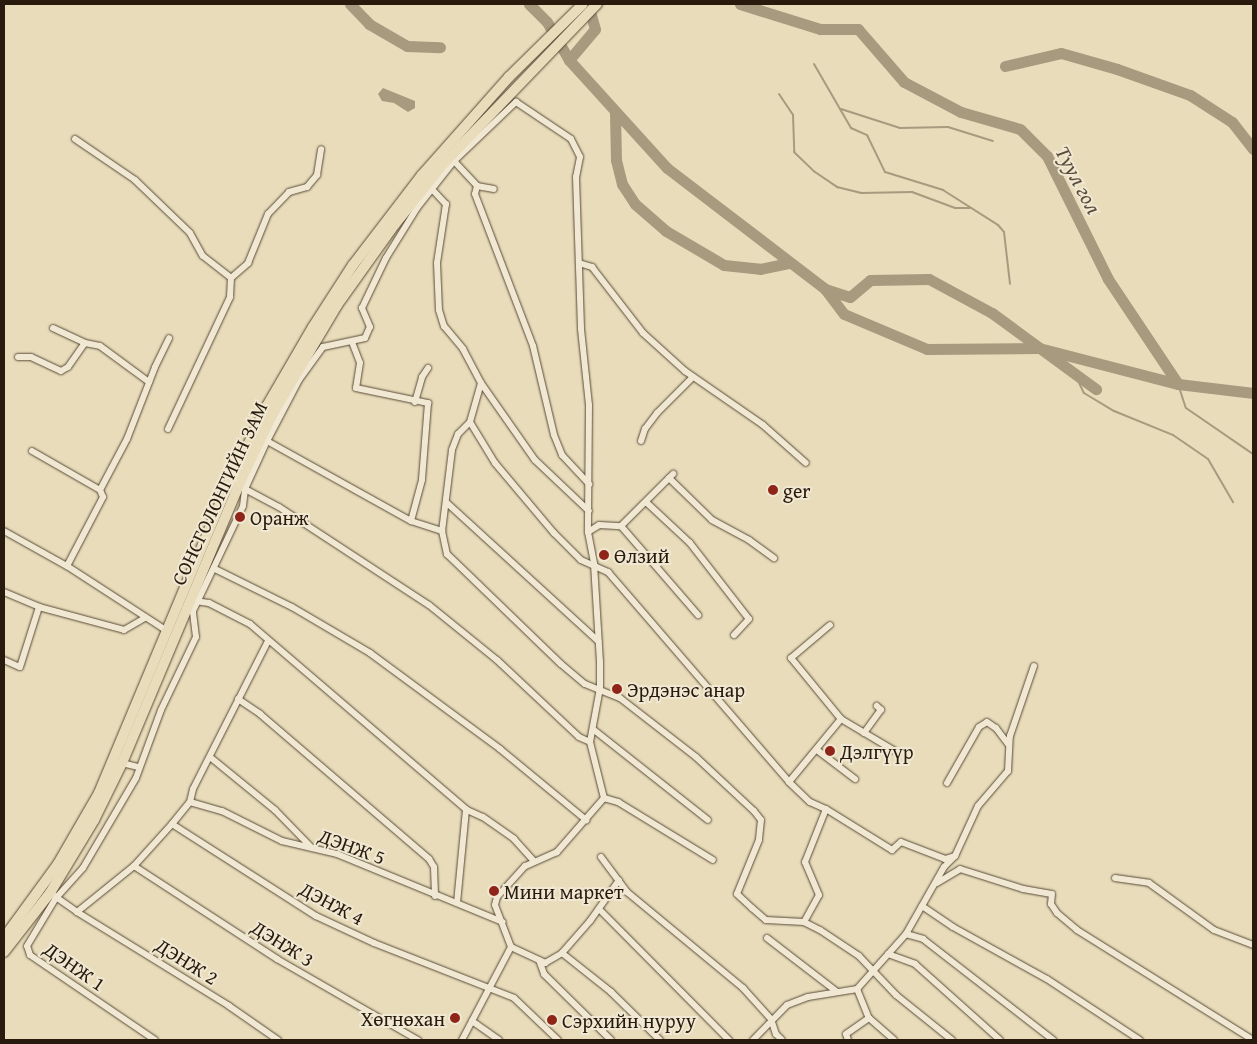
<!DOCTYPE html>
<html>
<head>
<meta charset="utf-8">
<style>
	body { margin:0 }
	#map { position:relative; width:1257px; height:1044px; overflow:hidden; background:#e8dcba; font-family:"Gentium Book Plus",serif }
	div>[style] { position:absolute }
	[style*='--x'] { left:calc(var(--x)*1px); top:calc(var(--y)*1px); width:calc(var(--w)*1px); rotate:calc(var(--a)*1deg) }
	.water>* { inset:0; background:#a79a7f }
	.stream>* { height:2px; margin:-1px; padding:0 1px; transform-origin:1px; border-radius:1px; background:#a79a7f }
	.river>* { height:11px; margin:-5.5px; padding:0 5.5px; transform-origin:5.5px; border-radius:5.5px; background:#a79a7f }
	.roads { filter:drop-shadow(0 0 1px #584a38) drop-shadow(0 0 1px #584a38) }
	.minor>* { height:6px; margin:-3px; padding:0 3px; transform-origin:3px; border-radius:3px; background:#f0e8d2 }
	.primary>* { height:10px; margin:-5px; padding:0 5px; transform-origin:5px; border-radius:5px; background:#e8dcba }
	.dots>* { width:14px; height:14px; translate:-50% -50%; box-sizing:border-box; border:2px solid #f0e8d2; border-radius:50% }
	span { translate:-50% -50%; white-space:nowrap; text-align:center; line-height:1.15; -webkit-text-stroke:4px #f0e8d2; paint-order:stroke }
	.poi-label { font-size:20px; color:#281a0c }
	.left { translate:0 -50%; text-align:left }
	.right { translate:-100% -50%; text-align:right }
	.street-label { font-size:20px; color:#281a0c }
	.water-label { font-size:21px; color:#5b4d3a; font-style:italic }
	.frame { position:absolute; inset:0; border:5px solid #281a0c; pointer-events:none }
</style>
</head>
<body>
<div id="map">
	<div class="water">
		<div style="clip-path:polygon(383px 88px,415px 101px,415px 108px,408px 112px,394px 103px,382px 101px,378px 94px)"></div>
	</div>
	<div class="stream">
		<div style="--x:814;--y:64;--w:74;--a:60"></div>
		<div style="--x:851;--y:128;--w:17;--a:24"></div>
		<div style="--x:867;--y:135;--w:41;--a:64.1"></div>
		<div style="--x:885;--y:172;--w:61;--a:17.2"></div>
		<div style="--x:943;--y:190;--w:65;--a:32.5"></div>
		<div style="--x:998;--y:225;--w:9;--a:49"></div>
		<div style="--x:1004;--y:232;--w:52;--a:83.4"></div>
		<div style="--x:779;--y:94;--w:25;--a:56"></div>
		<div style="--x:793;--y:115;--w:37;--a:88"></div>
		<div style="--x:794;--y:152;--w:29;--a:44"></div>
		<div style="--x:815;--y:172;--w:27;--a:34"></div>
		<div style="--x:837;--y:187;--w:25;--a:14"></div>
		<div style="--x:861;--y:193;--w:51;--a:-1.1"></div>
		<div style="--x:912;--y:192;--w:46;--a:20.4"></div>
		<div style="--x:955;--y:208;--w:15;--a:0"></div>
		<div style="--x:841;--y:109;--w:62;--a:17.9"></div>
		<div style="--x:900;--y:128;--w:48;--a:-1.2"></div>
		<div style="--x:948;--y:127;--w:47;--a:17.3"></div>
		<div style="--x:1075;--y:374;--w:21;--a:65"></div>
		<div style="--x:1084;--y:393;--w:35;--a:31"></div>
		<div style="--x:1114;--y:411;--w:64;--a:22.1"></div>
		<div style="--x:1173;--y:435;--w:42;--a:34.4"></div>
		<div style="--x:1208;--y:459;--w:50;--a:59.8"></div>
		<div style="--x:1178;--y:384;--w:25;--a:72"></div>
		<div style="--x:1186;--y:408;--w:81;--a:34.5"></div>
	</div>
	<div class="river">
		<div style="--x:350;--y:4;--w:28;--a:46"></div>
		<div style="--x:369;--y:24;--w:44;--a:30.1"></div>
		<div style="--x:407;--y:46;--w:33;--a:2"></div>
		<div style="--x:529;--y:4;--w:25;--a:45"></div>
		<div style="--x:547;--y:22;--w:44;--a:59.9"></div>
		<div style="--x:569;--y:60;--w:146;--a:47.8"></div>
		<div style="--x:667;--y:168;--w:199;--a:37.4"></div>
		<div style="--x:825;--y:289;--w:26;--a:18"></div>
		<div style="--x:850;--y:297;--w:26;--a:-40"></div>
		<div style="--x:870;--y:280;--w:59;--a:-1"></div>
		<div style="--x:929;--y:279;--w:72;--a:28.4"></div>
		<div style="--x:992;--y:313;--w:129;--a:36.2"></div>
		<div style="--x:740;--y:4;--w:84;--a:17.4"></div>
		<div style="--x:820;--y:29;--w:38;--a:0"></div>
		<div style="--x:858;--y:29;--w:70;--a:49"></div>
		<div style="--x:904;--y:82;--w:64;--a:27.8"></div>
		<div style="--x:961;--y:112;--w:61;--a:16.1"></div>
		<div style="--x:1020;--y:129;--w:38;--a:45"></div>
		<div style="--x:1047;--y:156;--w:137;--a:63.6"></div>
		<div style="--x:1108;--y:279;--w:126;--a:56.3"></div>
		<div style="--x:1178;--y:384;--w:76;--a:6.8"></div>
		<div style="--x:569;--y:60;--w:40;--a:-50"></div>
		<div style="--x:595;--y:29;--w:26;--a:-106"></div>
		<div style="--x:1005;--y:66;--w:57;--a:-13.1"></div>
		<div style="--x:1061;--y:53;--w:58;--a:15.9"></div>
		<div style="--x:1117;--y:69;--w:77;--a:19.6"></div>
		<div style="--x:1190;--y:95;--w:50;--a:32.7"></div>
		<div style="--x:1232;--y:122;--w:34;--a:52"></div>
		<div style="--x:615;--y:113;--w:47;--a:88.8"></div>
		<div style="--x:616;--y:160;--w:25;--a:76"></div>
		<div style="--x:622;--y:184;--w:24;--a:57"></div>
		<div style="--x:635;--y:204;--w:41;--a:41.1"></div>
		<div style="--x:666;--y:231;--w:67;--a:30.4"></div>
		<div style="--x:724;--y:265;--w:36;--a:6"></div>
		<div style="--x:760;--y:269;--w:30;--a:-12"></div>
		<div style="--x:825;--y:289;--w:31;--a:53"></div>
		<div style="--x:844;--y:314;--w:90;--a:22.9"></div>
		<div style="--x:927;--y:349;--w:112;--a:-0.5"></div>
		<div style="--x:1039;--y:348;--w:144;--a:14.5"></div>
	</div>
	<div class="roads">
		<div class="minor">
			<div style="--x:75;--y:139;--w:73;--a:34.3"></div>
			<div style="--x:135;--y:180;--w:76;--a:43.9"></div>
			<div style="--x:190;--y:233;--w:26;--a:61"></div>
			<div style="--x:203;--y:256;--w:36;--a:38"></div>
			<div style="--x:454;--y:161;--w:34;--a:47"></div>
			<div style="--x:477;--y:186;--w:8;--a:104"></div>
			<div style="--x:475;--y:194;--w:163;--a:69.1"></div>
			<div style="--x:533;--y:346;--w:91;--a:76.7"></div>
			<div style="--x:554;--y:435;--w:22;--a:68"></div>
			<div style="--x:562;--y:455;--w:40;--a:47"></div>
			<div style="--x:429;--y:186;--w:25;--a:47"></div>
			<div style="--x:446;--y:204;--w:60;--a:98.7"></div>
			<div style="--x:437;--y:263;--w:47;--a:87.6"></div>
			<div style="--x:439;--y:310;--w:17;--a:73"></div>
			<div style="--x:444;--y:326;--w:30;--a:50"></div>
			<div style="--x:463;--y:349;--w:38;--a:62"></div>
			<div style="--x:481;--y:383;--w:94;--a:55"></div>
			<div style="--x:535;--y:460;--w:74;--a:43.4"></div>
			<div style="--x:477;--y:186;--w:17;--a:10"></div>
			<div style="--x:579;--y:263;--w:14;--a:17"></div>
			<div style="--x:592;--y:267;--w:83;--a:52.3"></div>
			<div style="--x:643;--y:333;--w:57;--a:42.1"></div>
			<div style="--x:685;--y:371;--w:95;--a:34.7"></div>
			<div style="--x:763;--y:425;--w:57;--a:41.5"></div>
			<div style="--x:53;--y:328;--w:35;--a:25"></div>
			<div style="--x:352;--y:342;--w:22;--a:69"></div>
			<div style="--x:360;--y:363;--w:25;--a:99"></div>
			<div style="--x:356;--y:388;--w:74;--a:11.8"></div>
			<div style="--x:428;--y:403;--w:77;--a:94.5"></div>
			<div style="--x:422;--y:480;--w:42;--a:105"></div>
			<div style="--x:18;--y:357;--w:13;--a:0"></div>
			<div style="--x:31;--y:357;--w:33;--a:25"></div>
			<div style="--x:61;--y:371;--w:8;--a:-30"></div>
			<div style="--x:68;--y:367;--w:29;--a:-55"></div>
			<div style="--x:85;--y:343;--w:15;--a:11"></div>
			<div style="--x:100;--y:346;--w:61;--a:36.3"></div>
			<div style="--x:481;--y:383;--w:41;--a:105.8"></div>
			<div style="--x:470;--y:422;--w:17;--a:135"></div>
			<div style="--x:458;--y:434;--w:17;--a:111"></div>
			<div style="--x:452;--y:450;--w:82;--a:97"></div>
			<div style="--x:442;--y:531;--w:24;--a:78"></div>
			<div style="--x:447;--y:554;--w:158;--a:44"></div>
			<div style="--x:561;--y:664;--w:31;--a:40"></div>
			<div style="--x:585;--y:684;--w:38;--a:22"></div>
			<div style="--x:620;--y:698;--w:96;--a:37.8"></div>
			<div style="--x:696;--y:757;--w:79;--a:43"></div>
			<div style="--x:754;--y:811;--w:11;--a:52"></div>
			<div style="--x:761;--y:820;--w:20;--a:96"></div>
			<div style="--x:759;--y:840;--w:58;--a:112.2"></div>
			<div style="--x:737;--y:894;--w:21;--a:43"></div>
			<div style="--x:752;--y:908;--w:18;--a:41"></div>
			<div style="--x:766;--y:920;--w:38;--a:3"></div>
			<div style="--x:804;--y:922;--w:18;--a:27"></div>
			<div style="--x:820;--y:930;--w:47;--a:33.7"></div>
			<div style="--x:859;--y:956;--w:54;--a:46.5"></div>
			<div style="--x:896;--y:995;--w:72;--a:38.8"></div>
			<div style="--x:415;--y:402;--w:26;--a:-74"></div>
			<div style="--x:422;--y:377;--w:11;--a:-56"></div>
			<div style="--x:470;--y:422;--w:48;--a:58.6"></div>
			<div style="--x:495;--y:463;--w:92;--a:49.9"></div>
			<div style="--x:554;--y:533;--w:38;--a:45"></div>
			<div style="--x:581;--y:560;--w:30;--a:24"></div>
			<div style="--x:608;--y:572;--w:277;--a:49.2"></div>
			<div style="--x:789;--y:782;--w:29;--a:44"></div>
			<div style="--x:810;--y:802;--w:17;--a:24"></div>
			<div style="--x:826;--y:809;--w:57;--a:111.6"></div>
			<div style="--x:805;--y:862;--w:36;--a:67"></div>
			<div style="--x:819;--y:895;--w:31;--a:119"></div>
			<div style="--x:168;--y:429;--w:146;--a:-64.8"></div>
			<div style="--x:230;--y:297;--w:19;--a:-87"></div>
			<div style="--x:231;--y:278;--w:23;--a:-41"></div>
			<div style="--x:248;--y:263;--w:53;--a:-67.8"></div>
			<div style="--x:268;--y:214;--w:30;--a:-46"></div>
			<div style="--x:289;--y:192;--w:19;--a:-16"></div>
			<div style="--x:307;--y:187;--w:16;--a:-50"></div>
			<div style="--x:317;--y:175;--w:26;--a:-81"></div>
			<div style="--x:267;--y:441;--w:165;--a:29.1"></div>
			<div style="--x:411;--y:521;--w:33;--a:18"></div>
			<div style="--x:641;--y:441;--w:13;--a:-72"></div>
			<div style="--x:645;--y:429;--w:20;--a:-53"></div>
			<div style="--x:657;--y:413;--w:51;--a:-45"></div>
			<div style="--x:32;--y:451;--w:78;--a:29.8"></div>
			<div style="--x:669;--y:478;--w:60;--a:44.3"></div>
			<div style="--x:712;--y:520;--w:42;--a:28.4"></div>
			<div style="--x:749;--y:540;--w:31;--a:36"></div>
			<div style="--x:245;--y:489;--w:38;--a:28"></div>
			<div style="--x:279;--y:507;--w:179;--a:33.2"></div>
			<div style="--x:429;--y:605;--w:87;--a:39"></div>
			<div style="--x:497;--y:660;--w:112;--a:43.2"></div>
			<div style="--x:579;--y:737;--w:12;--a:24"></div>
			<div style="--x:646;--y:502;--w:60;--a:43"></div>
			<div style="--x:690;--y:543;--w:96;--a:52.2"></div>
			<div style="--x:749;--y:619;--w:22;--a:133"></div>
			<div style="--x:447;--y:503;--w:205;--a:42.4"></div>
			<div style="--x:621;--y:526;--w:118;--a:49.1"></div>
			<div style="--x:4;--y:531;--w:72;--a:29.1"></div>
			<div style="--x:67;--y:566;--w:119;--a:33"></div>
			<div style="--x:588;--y:532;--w:13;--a:-32"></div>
			<div style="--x:599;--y:525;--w:22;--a:3"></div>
			<div style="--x:621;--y:526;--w:74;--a:-45"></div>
			<div style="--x:67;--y:566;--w:78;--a:-62.4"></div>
			<div style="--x:103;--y:497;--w:8;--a:-113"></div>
			<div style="--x:100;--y:490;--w:58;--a:-62.1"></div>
			<div style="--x:127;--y:439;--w:77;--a:-68.7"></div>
			<div style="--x:155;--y:367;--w:32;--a:-64"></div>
			<div style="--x:215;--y:569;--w:86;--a:26.3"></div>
			<div style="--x:292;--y:607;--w:91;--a:30.5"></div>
			<div style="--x:370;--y:653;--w:162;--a:36.4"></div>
			<div style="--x:500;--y:749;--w:112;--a:39.5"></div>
			<div style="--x:4;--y:592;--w:38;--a:23"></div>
			<div style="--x:39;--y:607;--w:88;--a:15.1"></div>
			<div style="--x:124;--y:630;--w:24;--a:-30"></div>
			<div style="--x:195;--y:601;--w:14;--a:8"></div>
			<div style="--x:209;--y:603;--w:46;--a:27.1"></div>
			<div style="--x:250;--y:624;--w:286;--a:40.6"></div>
			<div style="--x:467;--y:810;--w:17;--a:24"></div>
			<div style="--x:483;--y:817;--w:38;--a:35"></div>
			<div style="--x:514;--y:839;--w:30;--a:48"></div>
			<div style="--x:4;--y:660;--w:17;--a:24"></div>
			<div style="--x:20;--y:667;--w:63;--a:-72.4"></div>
			<div style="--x:238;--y:699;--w:27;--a:34"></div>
			<div style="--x:260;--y:714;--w:223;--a:40.6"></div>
			<div style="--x:429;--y:859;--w:9;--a:58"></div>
			<div style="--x:434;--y:867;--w:29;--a:88"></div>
			<div style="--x:841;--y:719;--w:63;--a:30.7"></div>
			<div style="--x:594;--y:730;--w:145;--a:38.3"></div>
			<div style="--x:864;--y:733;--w:29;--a:-54"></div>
			<div style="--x:881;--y:710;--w:6;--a:-135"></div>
			<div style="--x:817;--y:750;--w:48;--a:37.3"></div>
			<div style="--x:210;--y:757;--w:84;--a:39.2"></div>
			<div style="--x:275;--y:810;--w:53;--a:45.8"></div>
			<div style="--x:122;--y:763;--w:16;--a:14"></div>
			<div style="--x:789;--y:782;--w:82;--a:-50.5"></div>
			<div style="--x:841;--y:719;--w:79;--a:-129.3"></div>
			<div style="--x:791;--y:658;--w:51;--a:-40.2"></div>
			<div style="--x:947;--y:783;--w:64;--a:-60.3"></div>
			<div style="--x:979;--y:727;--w:9;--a:-32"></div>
			<div style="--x:987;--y:722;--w:11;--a:34"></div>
			<div style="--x:996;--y:728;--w:21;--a:53"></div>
			<div style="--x:604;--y:798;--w:15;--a:16"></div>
			<div style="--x:618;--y:802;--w:111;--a:31.4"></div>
			<div style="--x:190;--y:802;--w:33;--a:16"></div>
			<div style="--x:222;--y:811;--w:67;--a:26.6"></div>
			<div style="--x:282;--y:841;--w:57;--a:13.3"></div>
			<div style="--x:337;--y:854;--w:179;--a:22.3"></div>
			<div style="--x:826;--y:809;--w:78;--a:31.8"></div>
			<div style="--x:892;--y:850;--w:12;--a:-42"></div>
			<div style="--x:901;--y:842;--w:47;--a:21.1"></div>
			<div style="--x:945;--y:859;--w:10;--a:-17"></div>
			<div style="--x:172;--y:824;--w:171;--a:32.6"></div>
			<div style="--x:316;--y:916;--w:64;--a:25"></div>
			<div style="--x:374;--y:943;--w:150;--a:21.4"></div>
			<div style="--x:514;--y:998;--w:61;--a:43.7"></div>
			<div style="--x:601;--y:857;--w:44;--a:53.4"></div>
			<div style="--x:627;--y:892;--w:151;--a:39.6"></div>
			<div style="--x:743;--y:988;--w:42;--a:47.9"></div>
			<div style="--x:771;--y:1019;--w:16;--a:72"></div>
			<div style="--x:776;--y:1034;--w:8;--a:45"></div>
			<div style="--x:134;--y:866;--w:171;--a:33"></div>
			<div style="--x:277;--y:959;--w:163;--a:29.9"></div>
			<div style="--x:1115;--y:878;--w:34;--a:8"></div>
			<div style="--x:1149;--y:883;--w:80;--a:35.9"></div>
			<div style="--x:1214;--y:930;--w:42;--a:21"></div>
			<div style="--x:937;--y:883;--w:27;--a:-31"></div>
			<div style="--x:960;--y:869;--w:66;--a:17.6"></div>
			<div style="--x:1023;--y:889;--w:29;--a:10"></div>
			<div style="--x:1052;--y:894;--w:10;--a:96"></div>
			<div style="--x:1051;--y:904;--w:11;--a:56"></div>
			<div style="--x:1057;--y:913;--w:26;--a:40"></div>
			<div style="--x:1077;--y:930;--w:208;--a:32"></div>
			<div style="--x:53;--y:895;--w:29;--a:35"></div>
			<div style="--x:77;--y:912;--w:73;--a:-38.9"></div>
			<div style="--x:134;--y:866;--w:57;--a:-47.9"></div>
			<div style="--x:172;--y:824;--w:28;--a:-51"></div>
			<div style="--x:190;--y:802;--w:13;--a:-77"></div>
			<div style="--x:193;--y:789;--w:166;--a:-63.1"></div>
			<div style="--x:457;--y:903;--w:94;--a:-84.5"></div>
			<div style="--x:922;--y:906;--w:37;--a:34"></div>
			<div style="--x:953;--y:927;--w:107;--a:29"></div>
			<div style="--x:1047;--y:979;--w:111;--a:33.3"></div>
			<div style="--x:599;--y:909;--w:185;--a:45.2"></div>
			<div style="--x:77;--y:912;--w:179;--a:31.7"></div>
			<div style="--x:229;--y:1006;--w:60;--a:34.8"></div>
			<div style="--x:906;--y:934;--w:18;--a:16"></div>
			<div style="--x:923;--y:939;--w:165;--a:37.8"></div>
			<div style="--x:767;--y:938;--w:88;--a:37.6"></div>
			<div style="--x:511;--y:947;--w:38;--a:25"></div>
			<div style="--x:545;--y:963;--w:20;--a:-30"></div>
			<div style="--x:562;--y:953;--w:43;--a:-48.8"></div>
			<div style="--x:590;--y:921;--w:50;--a:-54.7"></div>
			<div style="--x:562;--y:953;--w:63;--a:38.5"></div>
			<div style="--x:611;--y:992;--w:69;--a:44.4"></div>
			<div style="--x:888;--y:954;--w:29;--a:20"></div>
			<div style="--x:915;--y:964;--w:114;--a:41.8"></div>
			<div style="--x:539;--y:960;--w:15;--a:70"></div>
			<div style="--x:544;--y:974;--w:94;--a:44.6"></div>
			<div style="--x:857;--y:989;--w:31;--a:68"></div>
			<div style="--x:869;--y:1018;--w:33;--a:41"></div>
			<div style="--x:472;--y:1021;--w:33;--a:35"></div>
			<div style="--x:155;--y:1040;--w:151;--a:-145.8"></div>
			<div style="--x:30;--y:955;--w:9;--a:-108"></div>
			<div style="--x:27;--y:946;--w:56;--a:-58.9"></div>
			<div style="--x:56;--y:898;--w:40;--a:-48"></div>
			<div style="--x:83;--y:868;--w:104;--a:-59.5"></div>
			<div style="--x:136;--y:778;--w:72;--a:-69.8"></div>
			<div style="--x:161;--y:710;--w:81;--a:-64.4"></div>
			<div style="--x:196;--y:637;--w:26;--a:-97"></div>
			<div style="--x:193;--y:611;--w:116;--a:-64.5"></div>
			<div style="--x:243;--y:506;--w:17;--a:-83"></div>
			<div style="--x:245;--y:489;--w:53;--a:-65.4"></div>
			<div style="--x:267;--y:441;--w:69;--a:-62.3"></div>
			<div style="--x:299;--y:380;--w:41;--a:-54"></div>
			<div style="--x:323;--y:347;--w:43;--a:-12.1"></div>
			<div style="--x:365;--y:338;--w:12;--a:-66"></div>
			<div style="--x:370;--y:327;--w:21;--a:-113"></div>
			<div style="--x:362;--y:308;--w:55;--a:-64.4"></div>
			<div style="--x:386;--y:258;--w:59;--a:-58.2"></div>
			<div style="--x:417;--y:208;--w:60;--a:-51.8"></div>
			<div style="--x:454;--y:161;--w:86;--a:-43.6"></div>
			<div style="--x:516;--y:102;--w:66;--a:33.9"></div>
			<div style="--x:571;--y:139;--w:20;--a:63"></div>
			<div style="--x:580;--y:157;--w:20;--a:101"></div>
			<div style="--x:576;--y:177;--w:152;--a:88.1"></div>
			<div style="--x:581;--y:329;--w:76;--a:84"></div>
			<div style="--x:589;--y:405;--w:127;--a:90.5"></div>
			<div style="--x:588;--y:532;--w:33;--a:79"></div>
			<div style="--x:594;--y:564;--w:98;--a:86.5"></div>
			<div style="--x:600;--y:662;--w:26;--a:90"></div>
			<div style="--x:600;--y:688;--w:55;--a:100.5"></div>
			<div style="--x:590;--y:742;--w:58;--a:76"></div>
			<div style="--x:604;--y:798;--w:72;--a:131"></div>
			<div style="--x:557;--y:852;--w:35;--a:156"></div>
			<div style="--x:525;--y:866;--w:42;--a:132.1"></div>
			<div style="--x:497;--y:897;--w:8;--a:104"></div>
			<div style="--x:495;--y:905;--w:45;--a:69.1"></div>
			<div style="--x:511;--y:947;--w:105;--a:117.8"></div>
			<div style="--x:753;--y:1040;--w:49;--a:-45.8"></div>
			<div style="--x:787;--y:1005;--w:22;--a:-21"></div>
			<div style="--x:808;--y:997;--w:50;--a:-9.3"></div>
			<div style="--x:857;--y:989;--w:74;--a:-48.3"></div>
			<div style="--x:906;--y:934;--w:77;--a:-60.4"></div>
			<div style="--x:944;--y:867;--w:16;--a:-45"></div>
			<div style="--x:955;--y:856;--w:55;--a:-65.3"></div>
			<div style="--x:978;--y:806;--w:46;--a:-49.4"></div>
			<div style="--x:1008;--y:771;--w:35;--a:-87"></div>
			<div style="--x:1010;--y:736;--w:74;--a:-71.1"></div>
			<div style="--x:848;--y:1040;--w:6;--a:-108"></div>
			<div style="--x:846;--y:1034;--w:28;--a:-35"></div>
		</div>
		<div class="primary">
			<div style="--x:4;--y:938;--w:92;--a:-53.9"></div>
			<div style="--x:58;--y:864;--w:82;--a:-60"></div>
			<div style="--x:99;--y:793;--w:329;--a:-67.3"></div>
			<div style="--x:226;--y:490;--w:93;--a:-64"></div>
			<div style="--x:267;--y:406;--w:91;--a:-59.8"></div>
			<div style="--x:313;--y:327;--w:74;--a:-57.2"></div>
			<div style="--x:353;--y:265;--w:113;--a:-52.5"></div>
			<div style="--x:422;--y:175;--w:131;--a:-48.4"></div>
			<div style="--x:509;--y:77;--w:104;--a:-44.6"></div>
			<div style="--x:4;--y:952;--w:75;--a:-52.1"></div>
			<div style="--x:50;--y:893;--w:85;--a:-58.9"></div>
			<div style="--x:94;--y:820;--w:64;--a:-63.8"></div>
			<div style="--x:122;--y:763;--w:305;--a:-67.2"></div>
			<div style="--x:240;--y:482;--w:76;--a:-64.4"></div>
			<div style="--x:273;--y:413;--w:126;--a:-59.3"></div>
			<div style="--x:337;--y:305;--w:100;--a:-54.4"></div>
			<div style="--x:395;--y:224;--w:78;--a:-51.2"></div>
			<div style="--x:444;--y:163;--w:221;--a:-46.1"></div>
		</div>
	</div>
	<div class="dots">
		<div style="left:773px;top:490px;background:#8f2418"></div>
		<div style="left:240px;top:517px;background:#8f2418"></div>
		<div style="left:604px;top:555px;background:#8f2418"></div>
		<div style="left:617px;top:689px;background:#8f2418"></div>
		<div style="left:830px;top:751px;background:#8f2418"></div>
		<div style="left:494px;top:891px;background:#8f2418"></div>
		<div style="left:455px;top:1018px;background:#8f2418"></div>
		<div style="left:552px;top:1020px;background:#8f2418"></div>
	</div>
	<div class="poi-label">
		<span class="left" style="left:783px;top:490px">ger</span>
		<span class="left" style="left:250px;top:517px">Оранж</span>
		<span class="left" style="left:614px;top:555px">Өлзий</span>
		<span class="left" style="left:627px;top:689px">Эрдэнэс анар</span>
		<span class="left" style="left:840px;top:751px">Дэлгүүр</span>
		<span class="left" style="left:504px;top:891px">Мини маркет</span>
		<span class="right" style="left:445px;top:1018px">Хөгнөхан</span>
		<span class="left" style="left:562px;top:1020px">Сэрхийн нуруу</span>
	</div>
	<div class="street-label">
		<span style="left:219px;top:493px;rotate:-65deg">СОНСГОЛОНГИЙН ЗАМ</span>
		<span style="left:352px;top:846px;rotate:20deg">ДЭНЖ 5</span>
		<span style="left:332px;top:903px;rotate:28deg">ДЭНЖ 4</span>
		<span style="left:283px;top:943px;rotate:32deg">ДЭНЖ 3</span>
		<span style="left:187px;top:961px;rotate:32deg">ДЭНЖ 2</span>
		<span style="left:75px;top:966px;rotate:35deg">ДЭНЖ 1</span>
	</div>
	<div class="water-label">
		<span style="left:1078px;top:180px;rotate:62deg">Туул гол</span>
	</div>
	<div class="frame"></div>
</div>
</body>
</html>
